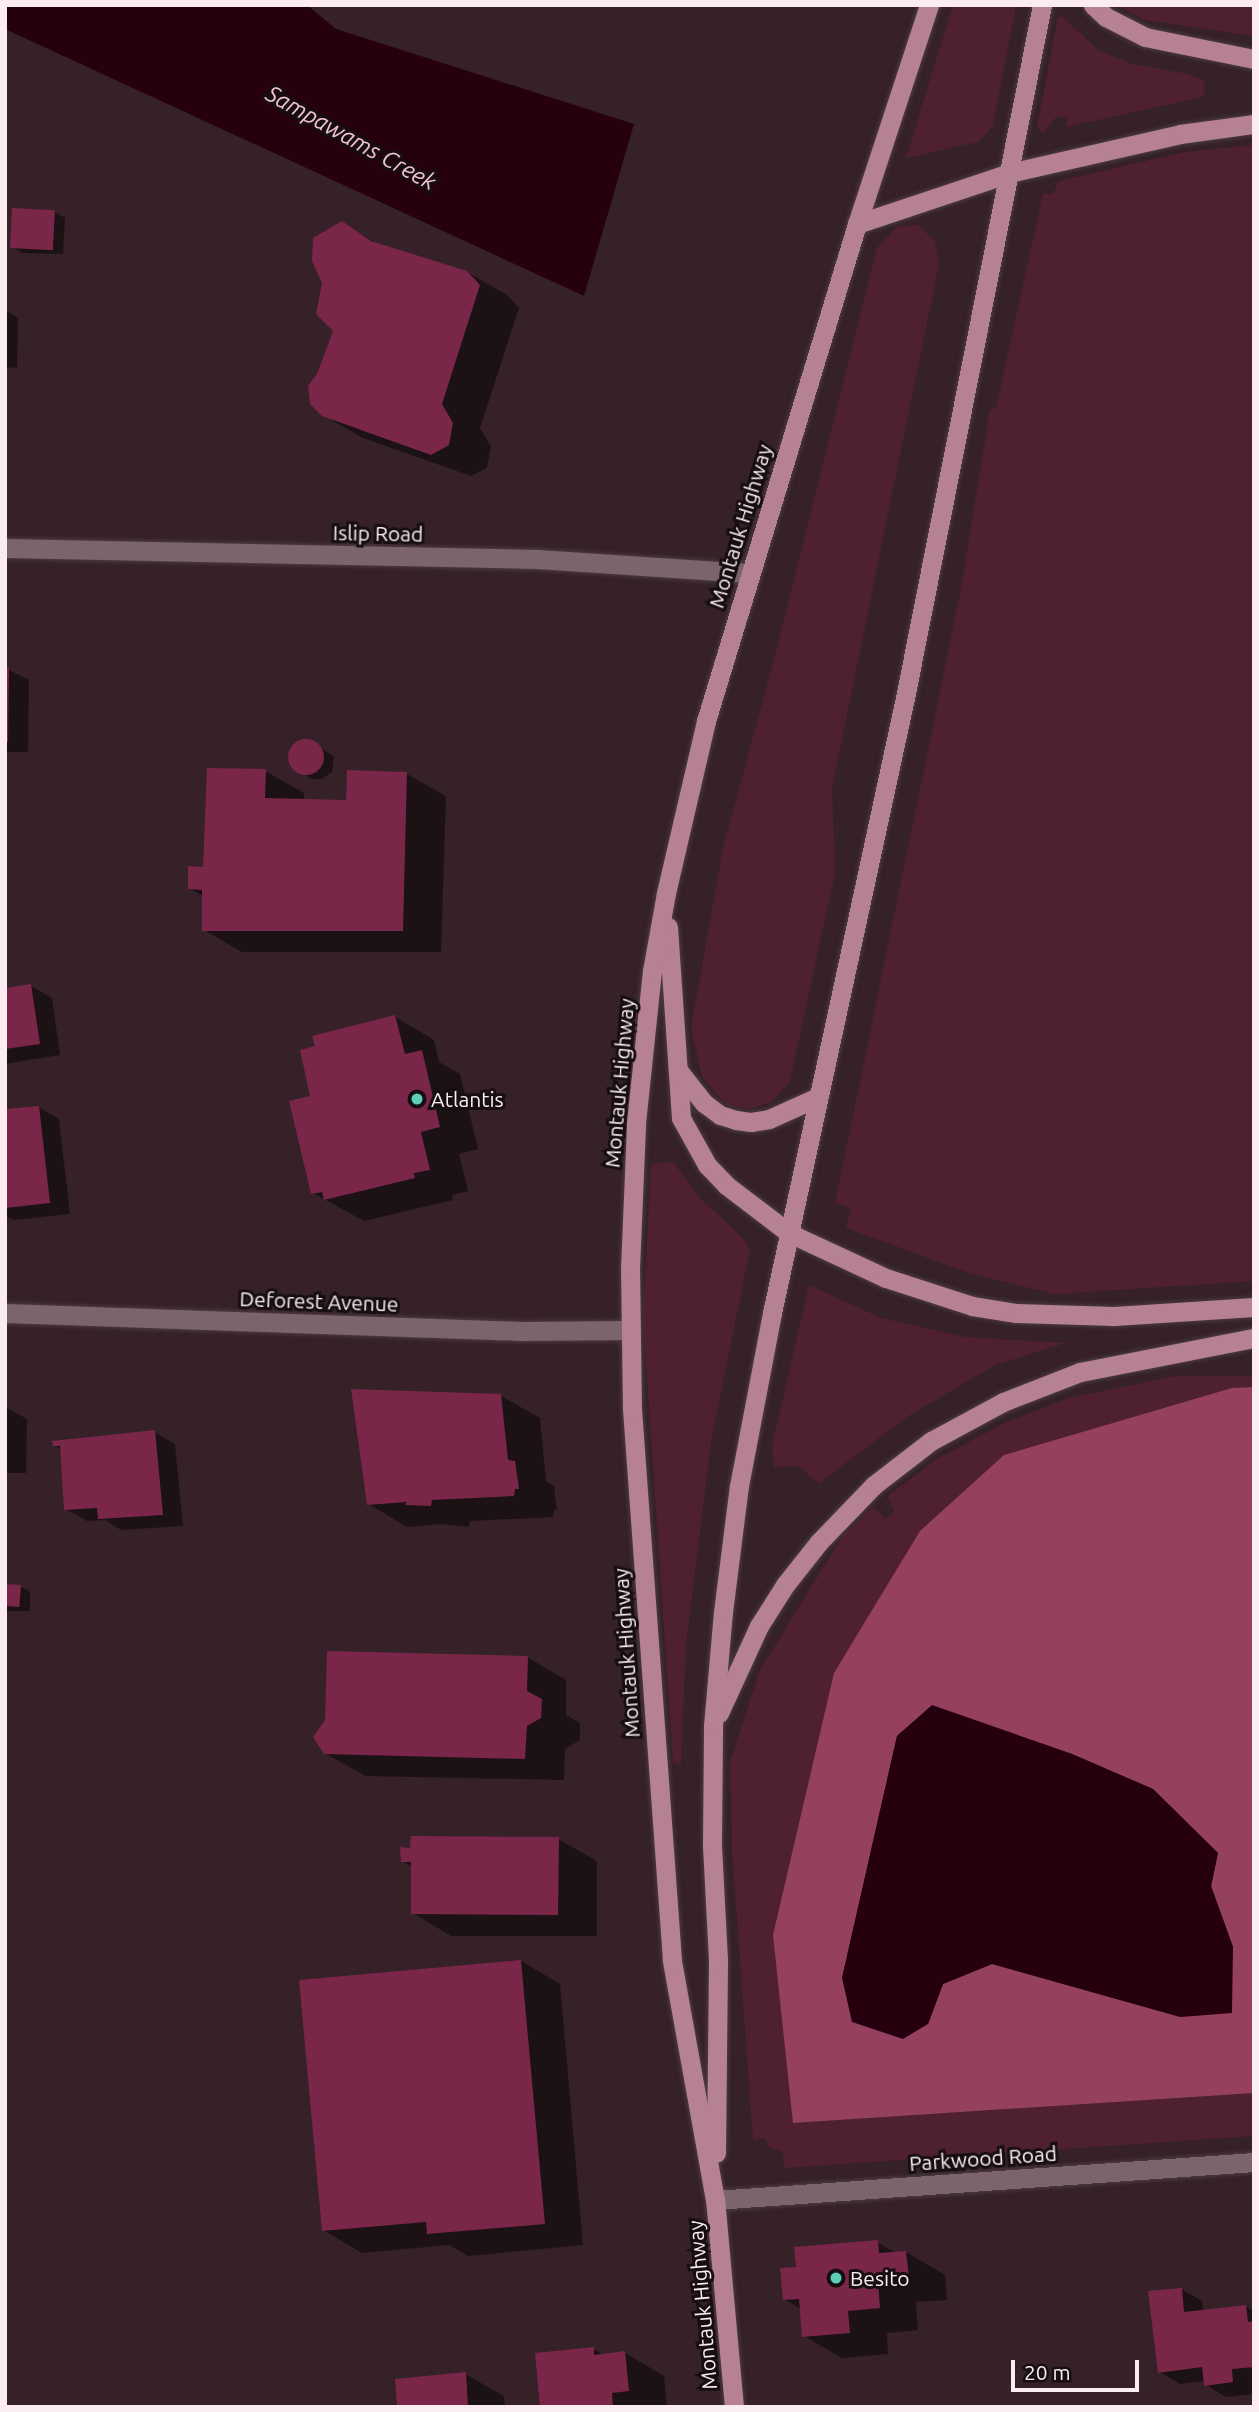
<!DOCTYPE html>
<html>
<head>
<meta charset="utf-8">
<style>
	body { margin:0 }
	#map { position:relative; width:1259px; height:2412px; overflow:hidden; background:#352127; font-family:Ubuntu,sans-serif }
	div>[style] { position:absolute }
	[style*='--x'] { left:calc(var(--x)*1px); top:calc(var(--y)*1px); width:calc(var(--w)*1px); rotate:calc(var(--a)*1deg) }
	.green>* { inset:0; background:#4f2031 }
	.forest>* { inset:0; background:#964060 }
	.water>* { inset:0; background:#270010 }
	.shadow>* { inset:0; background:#0007 }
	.building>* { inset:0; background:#792648; transform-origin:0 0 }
	.round { border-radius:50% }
	.roads { filter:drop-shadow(0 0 2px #4c3c41) drop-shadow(0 0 2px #4c3c41) }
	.minor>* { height:19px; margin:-9.5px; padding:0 9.5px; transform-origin:9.5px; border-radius:9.5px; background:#7b646a }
	.primary>* { height:19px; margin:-9.5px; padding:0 9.5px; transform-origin:9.5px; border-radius:9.5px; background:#b68292 }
	.dots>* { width:19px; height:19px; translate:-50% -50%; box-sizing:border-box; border:4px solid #160e10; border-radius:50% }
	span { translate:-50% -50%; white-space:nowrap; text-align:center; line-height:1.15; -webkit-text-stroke:6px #160e10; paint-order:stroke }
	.street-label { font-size:21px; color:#faecf0 }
	.poi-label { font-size:21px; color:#faecf0 }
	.left { translate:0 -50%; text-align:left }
	.water-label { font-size:23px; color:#f4c1d0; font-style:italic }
	.frame { position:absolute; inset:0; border:7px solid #faecf0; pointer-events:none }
	.scale { position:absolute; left:1011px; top:2360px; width:128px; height:32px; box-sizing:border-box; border:4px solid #faecf0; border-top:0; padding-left:9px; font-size:21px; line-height:24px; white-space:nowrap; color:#faecf0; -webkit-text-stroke:5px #160e10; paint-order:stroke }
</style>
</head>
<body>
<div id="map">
	<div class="green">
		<div style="clip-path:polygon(953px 5px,1016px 5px,993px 126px,978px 142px,906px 158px)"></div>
		<div style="clip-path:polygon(1116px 5px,1254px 5px,1254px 36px,1145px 20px)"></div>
		<div style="clip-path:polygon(1058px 17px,1063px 17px,1098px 50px,1132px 64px,1188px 74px,1205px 81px,1203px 97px,1066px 127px,1067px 117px,1056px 117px,1043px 133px,1037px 126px)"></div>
		<div style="clip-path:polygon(1254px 145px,1254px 1281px,1055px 1294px,969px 1273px,846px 1228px,851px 1208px,835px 1203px,960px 594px,990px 410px,996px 408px,1043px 194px,1053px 194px,1059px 181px,1185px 152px)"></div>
		<div style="clip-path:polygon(918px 225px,935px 241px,939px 264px,832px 788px,835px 873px,790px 1081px,772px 1102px,750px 1109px,726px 1105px,702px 1077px,691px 1028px,723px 848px,769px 678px,877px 248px,897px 227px)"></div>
		<div style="clip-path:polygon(673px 1162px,699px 1197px,744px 1239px,750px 1249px,711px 1441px,686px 1645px,681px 1764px,673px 1763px,643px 1318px,651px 1164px)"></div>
		<div style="clip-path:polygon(809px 1285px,881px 1318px,965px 1337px,1066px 1343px,995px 1365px,907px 1417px,819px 1483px,798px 1466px,774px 1467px,772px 1446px)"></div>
		<div style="clip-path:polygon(1176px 1376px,1254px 1376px,1254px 1387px,1232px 1388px,920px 1531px,793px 2123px,1254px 2093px,1254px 2136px,784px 2168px,783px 2152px,769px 2147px,765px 2138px,753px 2140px,732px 1848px,730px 1763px,760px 1670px,844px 1534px,873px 1507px,885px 1519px,894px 1512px,888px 1496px,935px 1460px,1005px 1423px,1069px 1398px)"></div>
	</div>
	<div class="forest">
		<div style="clip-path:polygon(evenodd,1254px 1387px,1254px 2093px,793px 2123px,773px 1935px,834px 1673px,920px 1531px,1004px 1455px,1232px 1388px,1254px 1387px,932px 1706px,1072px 1754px,1153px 1789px,1218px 1853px,1211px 1886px,1233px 1947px,1180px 2017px,992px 1964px,943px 1984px,928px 2024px,842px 1978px,897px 1736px,932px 1706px)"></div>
	</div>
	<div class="water">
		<div style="clip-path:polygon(5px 5px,307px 5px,336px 29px,634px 124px,584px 296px,5px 29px)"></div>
		<div style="clip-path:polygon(932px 1705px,1072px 1754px,1153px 1789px,1218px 1853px,1211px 1886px,1233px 1947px,1232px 2013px,1181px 2017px,992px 1964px,943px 1984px,928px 2024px,903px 2039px,852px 2022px,842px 1978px,897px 1736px)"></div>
	</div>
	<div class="shadow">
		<div style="clip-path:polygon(55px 212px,65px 218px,63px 254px,22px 253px,12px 247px)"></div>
		<div style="clip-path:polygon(342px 223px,383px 247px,467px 272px,507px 295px,519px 308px,480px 428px,491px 447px,487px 468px,471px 476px,363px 438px,323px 415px,319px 375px,335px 331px)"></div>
		<div style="clip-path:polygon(5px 310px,18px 318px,17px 368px,5px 367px)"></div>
		<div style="clip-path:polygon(5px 668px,29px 680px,28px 752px,5px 752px)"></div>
		<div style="clip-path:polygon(312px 741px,334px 757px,332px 772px,322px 779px,311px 779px,290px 764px,291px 748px,300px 742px)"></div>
		<div style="clip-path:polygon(265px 771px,304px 793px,304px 800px,348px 802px,407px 774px,446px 796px,441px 952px,242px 952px,204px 930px,204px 897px,189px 888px)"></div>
		<div style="clip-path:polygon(31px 986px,52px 998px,60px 1055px,5px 1064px,5px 990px)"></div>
		<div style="clip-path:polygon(395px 1017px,434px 1040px,439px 1062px,460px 1074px,478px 1149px,459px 1154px,468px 1191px,452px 1195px,453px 1200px,364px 1221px,313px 1193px,312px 1097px,317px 1047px)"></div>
		<div style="clip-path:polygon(38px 1107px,59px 1119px,70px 1214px,14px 1220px,5px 1216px,5px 1111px)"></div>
		<div style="clip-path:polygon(501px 1396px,540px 1418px,546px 1481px,554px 1486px,557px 1510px,554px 1510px,553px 1517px,470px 1521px,469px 1527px,441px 1524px,407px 1527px,369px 1504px)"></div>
		<div style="clip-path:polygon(5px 1407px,27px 1419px,26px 1473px,5px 1473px)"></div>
		<div style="clip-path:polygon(154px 1432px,175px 1444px,183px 1526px,121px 1530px,105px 1520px,87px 1521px,66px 1509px,62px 1450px,54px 1445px)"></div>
		<div style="clip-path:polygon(5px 1586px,20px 1586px,30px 1592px,30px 1611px,5px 1611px)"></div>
		<div style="clip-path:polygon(527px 1657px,566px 1680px,566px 1715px,580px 1723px,580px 1740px,565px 1749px,564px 1780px,365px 1776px,325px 1753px)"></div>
		<div style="clip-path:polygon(558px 1839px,597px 1861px,597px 1936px,451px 1936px,413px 1913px,413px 1867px,402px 1861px)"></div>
		<div style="clip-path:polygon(521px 1961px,560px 1984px,583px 2245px,468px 2256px,449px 2245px,362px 2253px,323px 2230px)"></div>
		<div style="clip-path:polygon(877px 2242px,896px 2253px,906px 2252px,945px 2275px,947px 2300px,916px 2302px,918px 2330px,887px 2333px,888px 2354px,842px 2358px,804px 2336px,801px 2309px,784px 2299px,798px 2269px)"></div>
		<div style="clip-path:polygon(1181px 2289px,1202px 2301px,1203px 2312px,1246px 2307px,1254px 2311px,1253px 2394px,1226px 2397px,1206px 2385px,1205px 2381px,1180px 2384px,1159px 2372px)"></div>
		<div style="clip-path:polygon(593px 2349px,604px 2355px,625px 2353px,664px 2376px,667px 2407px,542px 2407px)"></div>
		<div style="clip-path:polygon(465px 2374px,504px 2396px,505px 2407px,399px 2407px)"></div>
	</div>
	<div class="building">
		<div style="left:12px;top:208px;width:43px;height:40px;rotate:3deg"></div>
		<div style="clip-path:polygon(342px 221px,371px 241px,467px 271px,480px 285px,442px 404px,453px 423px,449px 445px,431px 455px,322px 416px,310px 404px,308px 386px,317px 374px,333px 331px,316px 314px,322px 283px,312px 261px,313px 238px)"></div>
		<div style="clip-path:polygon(5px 667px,9px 667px,8px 742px,5px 742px)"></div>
		<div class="round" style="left:288px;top:739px;width:36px;height:36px"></div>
		<div style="clip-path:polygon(207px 768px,266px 769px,265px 798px,346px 800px,347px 770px,407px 772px,403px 931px,202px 931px,202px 890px,188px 889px,188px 866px,203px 867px)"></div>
		<div style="clip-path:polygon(31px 984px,40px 1044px,5px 1049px,5px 988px)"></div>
		<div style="clip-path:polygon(395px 1015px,405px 1054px,422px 1050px,440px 1127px,421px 1132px,430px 1170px,414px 1173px,415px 1178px,324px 1200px,322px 1192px,311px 1194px,289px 1101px,310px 1096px,300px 1050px,315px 1046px,312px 1036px)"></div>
		<div style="clip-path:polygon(39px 1106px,50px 1203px,5px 1208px,5px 1109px)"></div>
		<div style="clip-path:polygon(351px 1389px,501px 1394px,508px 1460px,515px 1461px,519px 1489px,515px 1489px,514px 1496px,432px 1500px,431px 1506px,405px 1505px,407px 1502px,367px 1505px)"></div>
		<div style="clip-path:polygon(155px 1430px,163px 1515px,98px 1519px,97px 1508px,64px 1510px,60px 1446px,53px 1446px,52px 1441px)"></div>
		<div style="left:5px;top:1584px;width:16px;height:22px;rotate:4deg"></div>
		<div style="clip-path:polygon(327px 1651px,528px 1656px,527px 1691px,542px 1699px,541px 1718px,527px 1726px,525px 1759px,324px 1754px,313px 1737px,325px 1720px)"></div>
		<div style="clip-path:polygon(411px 1836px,559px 1837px,558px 1915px,411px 1914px,411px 1862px,401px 1862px,400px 1847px,410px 1848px)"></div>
		<div style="clip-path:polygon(521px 1960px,545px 2224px,427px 2234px,426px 2222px,322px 2231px,299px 1980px)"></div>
		<div style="clip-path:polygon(878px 2240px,879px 2253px,906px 2251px,909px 2278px,878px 2281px,880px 2308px,848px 2311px,850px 2333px,802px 2337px,799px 2299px,783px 2300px,780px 2268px,796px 2267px,794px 2247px)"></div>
		<div style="clip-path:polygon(1182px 2288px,1184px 2312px,1246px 2305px,1248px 2322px,1254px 2321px,1254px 2367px,1232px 2369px,1233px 2382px,1204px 2386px,1202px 2367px,1158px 2373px,1148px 2291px)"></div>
		<div style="clip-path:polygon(594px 2347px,594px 2355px,625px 2351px,629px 2391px,612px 2393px,613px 2407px,540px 2407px,535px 2353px)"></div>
		<div style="clip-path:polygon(466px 2372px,468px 2407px,397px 2407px,395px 2379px)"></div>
	</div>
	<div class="roads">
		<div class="minor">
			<div style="--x:5;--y:548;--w:532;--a:1.18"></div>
			<div style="--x:537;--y:559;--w:212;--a:3.8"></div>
			<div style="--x:5;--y:1313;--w:517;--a:1.99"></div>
			<div style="--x:522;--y:1331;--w:109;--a:-0.5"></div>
			<div style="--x:715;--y:2200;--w:540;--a:-4.03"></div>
		</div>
		<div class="primary">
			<div style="--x:1093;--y:5;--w:18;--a:43"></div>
			<div style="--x:1106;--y:17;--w:44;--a:27.1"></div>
			<div style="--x:1145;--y:37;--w:111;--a:11.4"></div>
			<div style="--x:857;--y:224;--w:160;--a:-18.5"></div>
			<div style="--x:1009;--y:173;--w:175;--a:-12.8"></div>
			<div style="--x:1180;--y:134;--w:75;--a:-7.7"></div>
			<div style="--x:668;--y:927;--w:191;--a:86.1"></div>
			<div style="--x:681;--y:1118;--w:54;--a:61"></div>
			<div style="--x:707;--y:1165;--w:28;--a:46"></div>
			<div style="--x:726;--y:1185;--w:79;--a:37.3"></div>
			<div style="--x:789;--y:1233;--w:107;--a:24.9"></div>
			<div style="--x:886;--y:1278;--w:90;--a:18"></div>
			<div style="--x:972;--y:1306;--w:45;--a:9"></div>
			<div style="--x:1016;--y:1313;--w:98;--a:1.8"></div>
			<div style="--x:1114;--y:1316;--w:140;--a:-3.7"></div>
			<div style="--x:678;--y:1070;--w:42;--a:51.8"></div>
			<div style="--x:704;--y:1103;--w:20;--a:37"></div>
			<div style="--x:720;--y:1115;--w:17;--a:17"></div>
			<div style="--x:736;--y:1120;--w:15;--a:8"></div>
			<div style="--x:751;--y:1122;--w:18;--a:-9"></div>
			<div style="--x:769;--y:1119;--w:54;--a:-24.2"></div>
			<div style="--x:719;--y:1713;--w:96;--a:-65.3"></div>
			<div style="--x:759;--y:1626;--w:49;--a:-57.6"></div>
			<div style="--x:785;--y:1585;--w:55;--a:-51.7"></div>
			<div style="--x:819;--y:1542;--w:79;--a:-46"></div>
			<div style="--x:874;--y:1485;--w:72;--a:-37.7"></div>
			<div style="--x:931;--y:1441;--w:82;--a:-28.4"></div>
			<div style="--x:1003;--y:1402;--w:83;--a:-21.3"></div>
			<div style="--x:1080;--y:1372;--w:177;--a:-11.1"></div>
			<div style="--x:716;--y:2153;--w:193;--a:-89.4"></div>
			<div style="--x:718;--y:1960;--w:115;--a:-93"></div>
			<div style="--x:712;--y:1845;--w:119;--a:-89.5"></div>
			<div style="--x:713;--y:1726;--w:114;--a:-85"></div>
			<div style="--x:723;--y:1612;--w:127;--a:-82.8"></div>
			<div style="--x:739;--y:1486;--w:176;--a:-79.2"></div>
			<div style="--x:772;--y:1313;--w:629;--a:-77.8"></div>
			<div style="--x:905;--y:698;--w:706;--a:-78.82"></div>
			<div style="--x:734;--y:2407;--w:208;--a:-95.2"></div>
			<div style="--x:715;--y:2200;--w:244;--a:-100.2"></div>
			<div style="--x:672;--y:1960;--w:552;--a:-94.15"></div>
			<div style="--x:632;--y:1409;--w:140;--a:-90.8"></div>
			<div style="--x:630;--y:1269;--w:146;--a:-87.6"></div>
			<div style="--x:636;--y:1123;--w:153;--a:-84"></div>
			<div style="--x:652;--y:971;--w:79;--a:-79.8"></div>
			<div style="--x:666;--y:893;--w:177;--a:-76.9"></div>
			<div style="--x:706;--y:721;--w:519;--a:-73.1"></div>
			<div style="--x:857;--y:224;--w:231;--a:-71.8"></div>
		</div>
	</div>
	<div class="dots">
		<div style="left:417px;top:1099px;background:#5dceb8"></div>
		<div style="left:836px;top:2278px;background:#5dceb8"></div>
	</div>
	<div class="street-label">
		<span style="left:740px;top:526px;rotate:-73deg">Montauk Highway</span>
		<span style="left:378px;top:533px;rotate:1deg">Islip Road</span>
		<span style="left:619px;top:1083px;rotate:-85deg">Montauk Highway</span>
		<span style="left:319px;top:1301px;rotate:2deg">Deforest Avenue</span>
		<span style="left:626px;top:1653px;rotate:-94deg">Montauk Highway</span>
		<span style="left:983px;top:2158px;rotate:-4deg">Parkwood Road</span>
		<span style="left:702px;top:2305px;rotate:-95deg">Montauk Highway</span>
	</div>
	<div class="poi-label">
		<span class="left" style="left:431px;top:1099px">Atlantis</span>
		<span class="left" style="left:850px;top:2278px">Besito</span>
	</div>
	<div class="water-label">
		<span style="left:351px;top:138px;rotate:29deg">Sampawams Creek</span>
	</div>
	<div class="frame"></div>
	<div class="scale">20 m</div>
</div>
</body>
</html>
